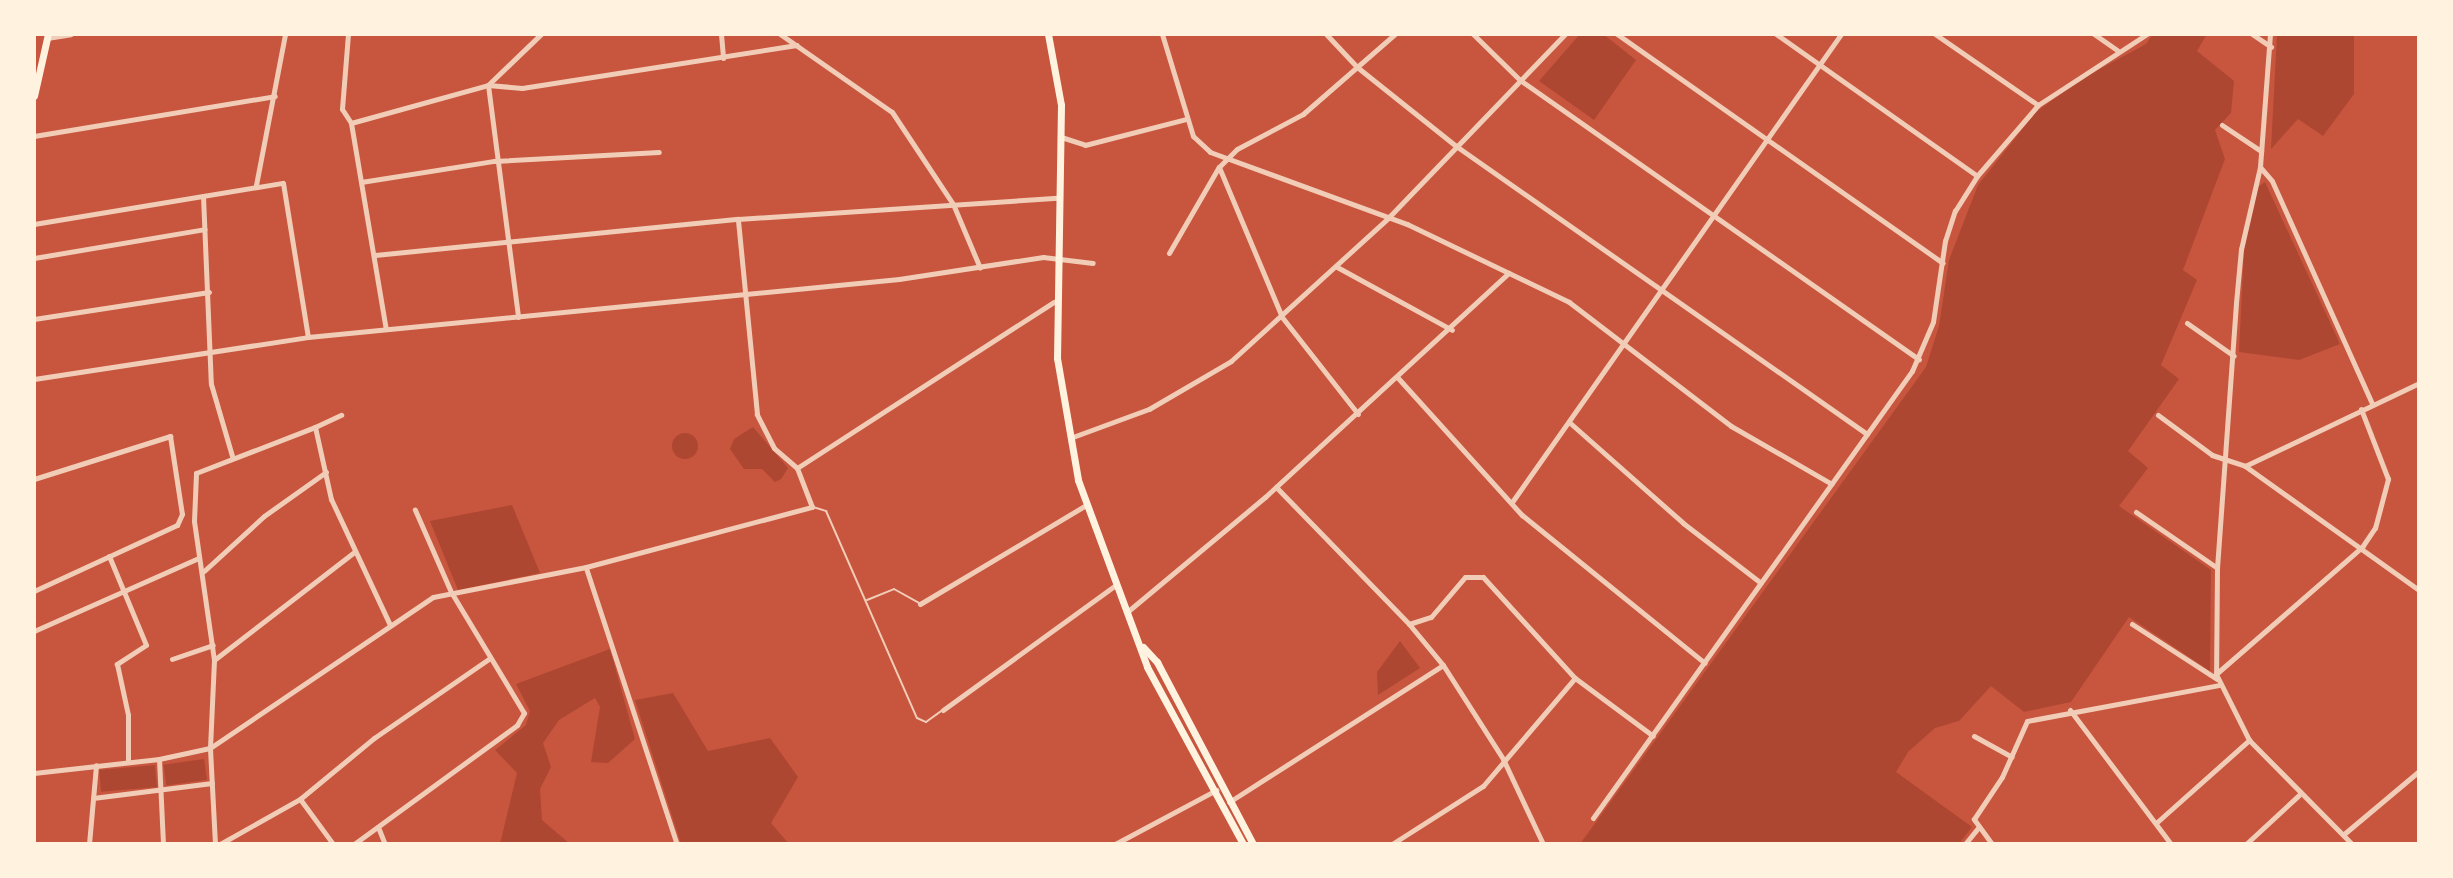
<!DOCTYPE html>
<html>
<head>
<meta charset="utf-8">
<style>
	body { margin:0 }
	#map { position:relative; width:2453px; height:878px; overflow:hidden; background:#c8553d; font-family:Roboto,sans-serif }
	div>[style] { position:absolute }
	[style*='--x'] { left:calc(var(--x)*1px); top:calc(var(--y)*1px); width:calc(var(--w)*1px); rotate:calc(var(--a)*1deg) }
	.green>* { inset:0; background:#ae4732; transform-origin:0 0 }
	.round { border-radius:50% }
	.service>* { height:2px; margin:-1px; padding:0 1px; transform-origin:1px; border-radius:1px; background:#f1ccb7 }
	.minor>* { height:5px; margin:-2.5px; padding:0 2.5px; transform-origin:2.5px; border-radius:2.5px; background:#f1ccb7 }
	.secondary>* { height:7px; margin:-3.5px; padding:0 3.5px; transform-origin:3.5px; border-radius:3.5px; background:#fff3e0 }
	span { translate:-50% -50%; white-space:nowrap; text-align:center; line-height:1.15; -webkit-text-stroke:8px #fff3e0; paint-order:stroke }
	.frame { position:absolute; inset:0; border:36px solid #fff3e0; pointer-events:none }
</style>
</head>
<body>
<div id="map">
	<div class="green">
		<div style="clip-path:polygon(1580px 34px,1603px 34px,1636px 60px,1594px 120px,1539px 81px)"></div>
		<div style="clip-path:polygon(2153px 34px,2207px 34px,2197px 51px,2234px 81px,2231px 113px,2215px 130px,2225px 159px,2183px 270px,2197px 280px,2161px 365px,2179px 379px,2128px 451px,2148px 468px,2119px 506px,2211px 570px,2210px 671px,2129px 617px,2071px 702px,2024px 712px,1991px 686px,1959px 721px,1935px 728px,1908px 752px,1896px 772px,1972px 827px,1959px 844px,1580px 844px,1926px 367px,1939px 326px,1949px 260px,1978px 185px,2036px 112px,2083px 78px,2146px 44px)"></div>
		<div style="clip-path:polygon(2277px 34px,2354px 34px,2354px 94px,2323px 136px,2298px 119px,2271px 149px)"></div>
		<div style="clip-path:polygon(2265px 182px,2340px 344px,2299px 360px,2239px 352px,2244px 250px,2258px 187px)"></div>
		<div style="clip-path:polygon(753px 427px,788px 468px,781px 479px,775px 482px,762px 469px,744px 469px,730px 449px,734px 439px)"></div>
		<div class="round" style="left:672px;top:433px;width:26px;height:26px"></div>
		<div style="clip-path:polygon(512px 505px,540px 573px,458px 590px,430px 521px)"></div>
		<div style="clip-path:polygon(1400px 641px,1420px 668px,1378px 695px,1377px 672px)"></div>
		<div style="clip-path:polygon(610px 649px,635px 739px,608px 763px,591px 762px,600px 707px,595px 698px,559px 720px,543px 743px,551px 767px,540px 789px,542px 820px,570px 844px,500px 844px,517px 773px,495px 750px,526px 725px,530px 711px,516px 684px)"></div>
		<div style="clip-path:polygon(673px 693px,708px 751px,770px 738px,798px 777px,771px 823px,789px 844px,681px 844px,635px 700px)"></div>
		<div style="left:204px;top:759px;width:21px;height:41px;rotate:82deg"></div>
		<div style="left:155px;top:765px;width:22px;height:56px;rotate:85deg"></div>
	</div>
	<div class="service">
		<div style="--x:813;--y:507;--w:14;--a:17"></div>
		<div style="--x:826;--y:511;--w:226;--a:66.3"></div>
		<div style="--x:917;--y:718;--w:10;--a:24"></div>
		<div style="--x:926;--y:722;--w:19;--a:-36"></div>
		<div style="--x:867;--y:600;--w:29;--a:-22"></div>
		<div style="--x:894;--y:589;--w:29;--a:29"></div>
	</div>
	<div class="minor">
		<div style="--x:348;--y:34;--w:75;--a:94.6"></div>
		<div style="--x:342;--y:109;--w:17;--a:57"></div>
		<div style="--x:351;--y:123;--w:209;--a:80.4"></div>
		<div style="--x:721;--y:34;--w:24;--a:85"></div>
		<div style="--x:780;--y:34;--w:136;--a:34.9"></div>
		<div style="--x:892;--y:112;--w:110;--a:56.5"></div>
		<div style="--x:953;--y:204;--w:69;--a:67.1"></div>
		<div style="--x:1162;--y:34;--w:107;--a:73.1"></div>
		<div style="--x:1193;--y:136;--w:23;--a:43"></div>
		<div style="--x:1210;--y:152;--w:210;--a:20.1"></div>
		<div style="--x:1407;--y:224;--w:180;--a:25.7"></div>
		<div style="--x:1569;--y:302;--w:204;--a:37.4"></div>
		<div style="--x:1731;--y:426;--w:116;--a:29.9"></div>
		<div style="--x:1326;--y:34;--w:45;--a:46.8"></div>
		<div style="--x:1357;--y:67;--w:127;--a:38.6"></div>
		<div style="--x:1456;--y:146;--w:502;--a:35.02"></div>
		<div style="--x:1473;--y:34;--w:66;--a:44.4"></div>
		<div style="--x:1520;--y:80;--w:487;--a:35"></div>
		<div style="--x:1617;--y:34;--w:398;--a:35.1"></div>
		<div style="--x:1776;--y:34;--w:246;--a:35.2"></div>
		<div style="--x:1935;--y:34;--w:125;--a:34.6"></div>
		<div style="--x:2094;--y:34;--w:28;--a:35"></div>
		<div style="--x:2252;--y:34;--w:23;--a:34"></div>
		<div style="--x:2270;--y:34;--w:133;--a:94.3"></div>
		<div style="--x:2260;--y:167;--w:84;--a:103"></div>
		<div style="--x:2241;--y:249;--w:54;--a:95.3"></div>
		<div style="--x:2236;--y:303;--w:266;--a:94.1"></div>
		<div style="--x:2217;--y:568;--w:106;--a:90.5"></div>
		<div style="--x:2216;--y:674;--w:74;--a:63.4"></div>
		<div style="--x:2249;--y:740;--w:146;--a:45.3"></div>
		<div style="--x:47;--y:38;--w:24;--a:-9"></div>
		<div style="--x:489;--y:84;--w:72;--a:-43.9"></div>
		<div style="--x:488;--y:85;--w:234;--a:82.6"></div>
		<div style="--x:351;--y:123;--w:142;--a:-15.5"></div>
		<div style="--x:488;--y:85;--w:34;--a:5"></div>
		<div style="--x:522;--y:88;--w:278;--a:-8.9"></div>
		<div style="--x:2222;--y:125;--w:47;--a:33.7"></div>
		<div style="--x:34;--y:136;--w:244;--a:-9.4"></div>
		<div style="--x:1061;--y:137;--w:25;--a:18"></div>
		<div style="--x:1085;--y:145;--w:104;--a:-14.4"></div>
		<div style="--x:2260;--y:167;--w:18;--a:49"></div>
		<div style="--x:2272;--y:181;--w:244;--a:65.8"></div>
		<div style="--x:361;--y:182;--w:135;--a:-9"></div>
		<div style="--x:494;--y:161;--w:165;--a:-3.1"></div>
		<div style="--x:256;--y:185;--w:154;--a:-79.1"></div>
		<div style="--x:203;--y:196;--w:188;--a:87.6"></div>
		<div style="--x:211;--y:384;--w:75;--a:73.7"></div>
		<div style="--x:34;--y:224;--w:252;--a:-9.4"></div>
		<div style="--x:283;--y:183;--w:156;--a:80.8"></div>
		<div style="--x:1169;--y:253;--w:98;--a:-60"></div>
		<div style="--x:375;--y:255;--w:365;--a:-5.7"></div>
		<div style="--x:738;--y:219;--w:320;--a:-3.8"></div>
		<div style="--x:34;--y:258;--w:173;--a:-9.6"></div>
		<div style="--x:1337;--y:267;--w:131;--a:28.7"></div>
		<div style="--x:34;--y:319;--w:177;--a:-8.8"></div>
		<div style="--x:2187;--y:323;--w:57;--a:35.1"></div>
		<div style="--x:1398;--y:378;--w:185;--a:47.9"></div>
		<div style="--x:1522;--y:515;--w:235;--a:39"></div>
		<div style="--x:34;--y:379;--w:277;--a:-8.7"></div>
		<div style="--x:308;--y:337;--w:594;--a:-5.6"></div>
		<div style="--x:899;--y:279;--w:146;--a:-8.7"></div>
		<div style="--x:1043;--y:257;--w:50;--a:6.8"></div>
		<div style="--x:1358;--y:414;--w:123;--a:-128.1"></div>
		<div style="--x:1282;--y:317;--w:163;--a:-112.8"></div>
		<div style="--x:1219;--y:167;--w:25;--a:-45"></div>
		<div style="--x:1237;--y:149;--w:75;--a:-27.9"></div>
		<div style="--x:1303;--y:114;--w:122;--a:-41"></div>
		<div style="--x:2158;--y:415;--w:67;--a:36.5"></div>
		<div style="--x:2212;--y:455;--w:35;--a:18"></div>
		<div style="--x:2245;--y:466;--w:214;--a:35.5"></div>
		<div style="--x:1569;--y:422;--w:152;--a:41.5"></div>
		<div style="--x:1683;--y:523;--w:98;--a:37.6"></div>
		<div style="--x:315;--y:427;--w:29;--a:-25"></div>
		<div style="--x:1070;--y:438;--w:84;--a:-20.2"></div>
		<div style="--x:1149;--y:409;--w:95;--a:-30.3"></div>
		<div style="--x:1231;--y:361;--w:212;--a:-42.3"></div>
		<div style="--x:1388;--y:218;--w:255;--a:-46.1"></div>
		<div style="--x:2245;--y:466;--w:193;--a:-25.5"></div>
		<div style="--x:797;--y:468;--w:306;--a:-32.9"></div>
		<div style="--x:34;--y:479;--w:143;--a:-17.5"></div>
		<div style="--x:170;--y:436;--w:79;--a:81.3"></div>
		<div style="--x:182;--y:514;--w:12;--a:114"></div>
		<div style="--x:177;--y:525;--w:157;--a:155.2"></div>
		<div style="--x:1276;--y:487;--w:191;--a:45.8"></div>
		<div style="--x:1409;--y:624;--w:23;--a:-18"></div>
		<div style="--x:1431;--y:617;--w:52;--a:-49.6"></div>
		<div style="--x:1465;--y:577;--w:18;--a:0"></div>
		<div style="--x:1483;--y:577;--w:137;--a:47.7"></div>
		<div style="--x:1575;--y:678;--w:97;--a:36.6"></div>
		<div style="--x:1512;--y:502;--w:572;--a:-54.89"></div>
		<div style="--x:2136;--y:512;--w:97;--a:34.5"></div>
		<div style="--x:109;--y:556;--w:96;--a:67.4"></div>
		<div style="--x:146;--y:645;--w:35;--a:147"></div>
		<div style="--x:117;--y:664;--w:52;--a:77.8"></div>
		<div style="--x:128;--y:715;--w:47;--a:90"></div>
		<div style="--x:586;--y:568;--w:291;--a:71.8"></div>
		<div style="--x:204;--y:571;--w:81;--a:-42.5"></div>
		<div style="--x:264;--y:516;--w:76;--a:-35.4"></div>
		<div style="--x:920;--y:604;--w:193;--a:-30.8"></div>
		<div style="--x:1127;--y:612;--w:180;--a:-39.8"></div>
		<div style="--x:1265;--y:497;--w:331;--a:-42.6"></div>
		<div style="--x:1409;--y:624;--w:53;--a:50.3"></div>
		<div style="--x:1443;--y:665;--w:112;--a:57.4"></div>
		<div style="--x:1503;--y:759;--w:94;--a:64.8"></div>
		<div style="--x:2132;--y:624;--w:101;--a:32.9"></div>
		<div style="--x:34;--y:631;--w:180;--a:-23.9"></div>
		<div style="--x:172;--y:659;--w:43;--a:-18.9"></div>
		<div style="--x:214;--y:660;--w:177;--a:-37.6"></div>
		<div style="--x:2216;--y:674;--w:194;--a:-41"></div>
		<div style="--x:2362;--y:547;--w:23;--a:-56"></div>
		<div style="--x:2375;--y:528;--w:51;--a:-75.1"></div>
		<div style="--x:2388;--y:479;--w:75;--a:-111.1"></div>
		<div style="--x:943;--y:710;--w:211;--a:-35.9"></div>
		<div style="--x:2070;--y:710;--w:168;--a:53"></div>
		<div style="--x:1974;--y:736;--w:43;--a:28.9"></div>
		<div style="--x:159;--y:759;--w:85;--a:87.3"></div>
		<div style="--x:34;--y:773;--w:126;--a:-6.4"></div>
		<div style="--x:159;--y:759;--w:52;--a:-12.2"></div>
		<div style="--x:210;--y:748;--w:269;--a:-34.1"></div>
		<div style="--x:433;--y:597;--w:156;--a:-11.1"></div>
		<div style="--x:586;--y:567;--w:234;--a:-14.9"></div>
		<div style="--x:812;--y:507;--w:42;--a:-111"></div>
		<div style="--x:797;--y:468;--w:30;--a:-139"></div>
		<div style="--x:774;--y:448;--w:38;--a:-117"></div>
		<div style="--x:757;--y:414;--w:196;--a:-95.6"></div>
		<div style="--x:93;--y:798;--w:120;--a:-7.2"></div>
		<div style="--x:300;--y:799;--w:56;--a:53.7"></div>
		<div style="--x:1229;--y:802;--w:254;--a:-32.6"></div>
		<div style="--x:1593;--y:818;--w:549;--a:-54.49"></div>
		<div style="--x:1912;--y:371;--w:53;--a:-66.8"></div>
		<div style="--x:1933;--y:322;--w:82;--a:-81.6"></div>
		<div style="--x:1945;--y:241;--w:32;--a:-72"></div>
		<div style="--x:1955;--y:211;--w:41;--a:-57.8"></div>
		<div style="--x:1977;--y:176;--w:94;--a:-49.3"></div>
		<div style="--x:2038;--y:105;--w:130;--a:-33.1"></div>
		<div style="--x:2156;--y:823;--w:125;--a:-41.7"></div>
		<div style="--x:378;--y:827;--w:18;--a:68"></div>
		<div style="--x:2344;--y:834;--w:98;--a:-40"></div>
		<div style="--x:89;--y:844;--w:79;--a:-84.9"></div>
		<div style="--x:215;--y:844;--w:96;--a:-93"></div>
		<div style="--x:210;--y:748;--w:88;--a:-87.4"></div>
		<div style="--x:214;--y:660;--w:140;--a:-98.2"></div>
		<div style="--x:194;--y:521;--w:48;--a:-87.6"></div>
		<div style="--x:196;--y:473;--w:128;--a:-21.1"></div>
		<div style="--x:315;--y:427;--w:74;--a:77.5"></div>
		<div style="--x:331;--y:499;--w:139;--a:64.9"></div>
		<div style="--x:220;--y:844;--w:92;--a:-29.4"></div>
		<div style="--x:300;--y:799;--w:96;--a:-39.5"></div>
		<div style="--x:374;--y:738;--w:141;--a:-34.6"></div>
		<div style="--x:354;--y:844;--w:202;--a:-36.1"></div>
		<div style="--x:517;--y:725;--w:14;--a:-60"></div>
		<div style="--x:524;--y:713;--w:141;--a:-121.1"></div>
		<div style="--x:451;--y:592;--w:90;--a:-113.7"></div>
		<div style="--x:1115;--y:844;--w:115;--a:-28.1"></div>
		<div style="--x:1392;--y:844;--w:108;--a:-32.5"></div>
		<div style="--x:1483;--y:786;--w:142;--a:-49.6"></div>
		<div style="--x:1965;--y:844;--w:22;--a:-51"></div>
		<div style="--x:1992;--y:844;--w:31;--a:-126"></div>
		<div style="--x:1974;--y:819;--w:50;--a:-56.3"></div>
		<div style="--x:2002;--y:777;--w:61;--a:-65.9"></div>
		<div style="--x:2027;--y:721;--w:195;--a:-10.6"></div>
		<div style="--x:2246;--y:844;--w:72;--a:-42.8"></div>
	</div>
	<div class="secondary">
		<div style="--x:1048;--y:34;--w:72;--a:79.6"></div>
		<div style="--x:1061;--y:105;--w:253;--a:90.9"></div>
		<div style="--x:1057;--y:358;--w:124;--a:80.2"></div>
		<div style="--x:1078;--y:480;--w:199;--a:69.7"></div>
		<div style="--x:1147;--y:667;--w:201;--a:61.5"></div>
		<div style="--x:34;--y:96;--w:64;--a:-77.3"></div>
		<div style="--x:1143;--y:647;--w:21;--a:47"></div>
		<div style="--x:1157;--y:662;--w:206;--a:62.2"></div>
	</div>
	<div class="frame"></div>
</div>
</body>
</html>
